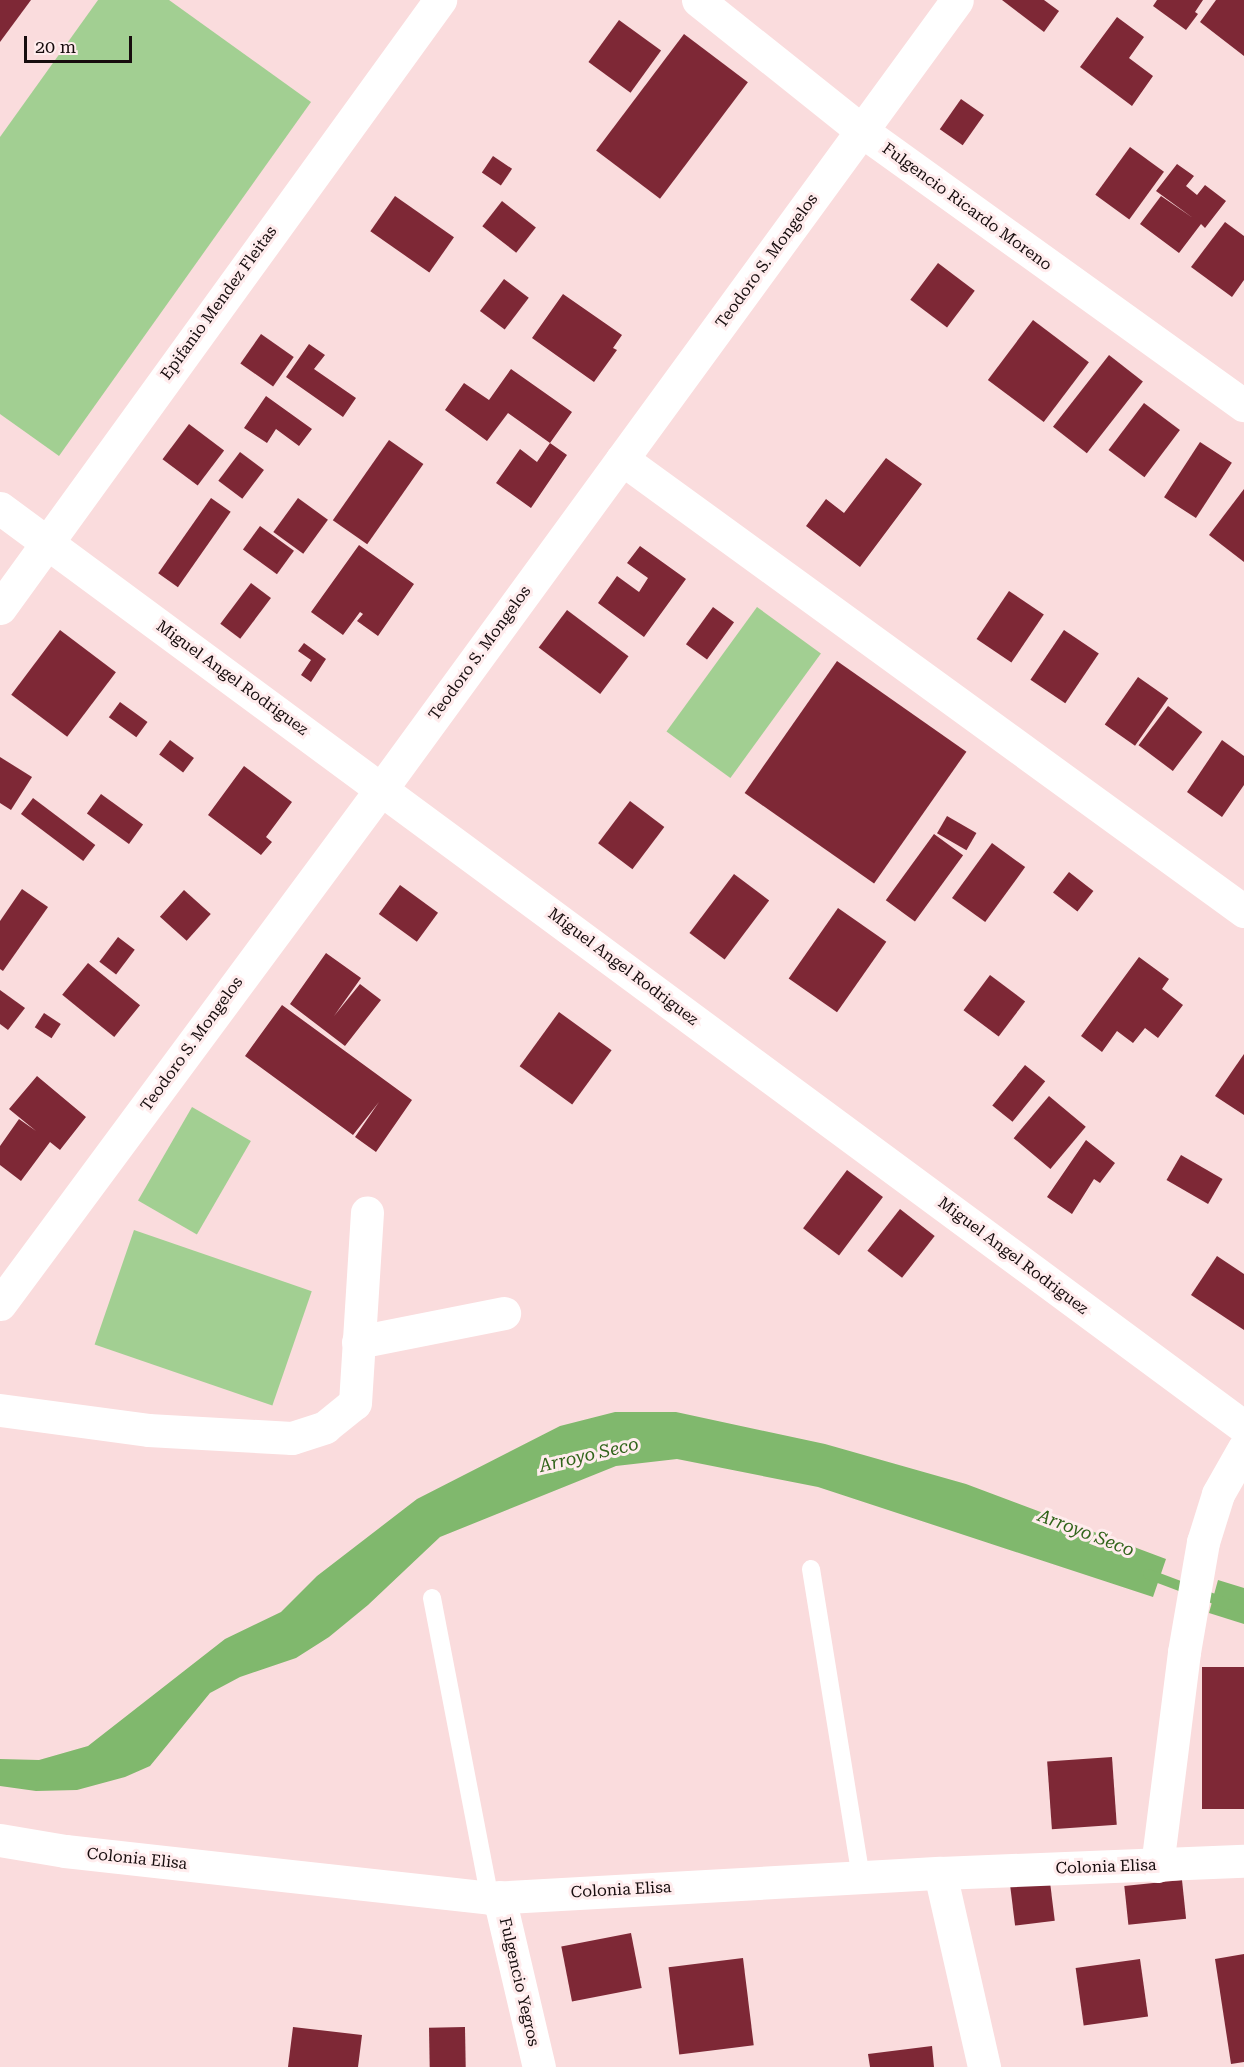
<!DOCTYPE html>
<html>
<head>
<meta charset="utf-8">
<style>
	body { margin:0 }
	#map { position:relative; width:1244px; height:2067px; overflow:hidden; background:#fadcdd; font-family:"Roboto Serif",serif }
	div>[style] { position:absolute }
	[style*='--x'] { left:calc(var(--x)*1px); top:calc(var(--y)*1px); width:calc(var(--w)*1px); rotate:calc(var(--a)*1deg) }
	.green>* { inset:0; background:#a2cf92; transform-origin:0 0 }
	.water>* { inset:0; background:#80b86d }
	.stream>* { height:10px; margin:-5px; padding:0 5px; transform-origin:5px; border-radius:5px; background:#80b86d }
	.building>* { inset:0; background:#7e2836; transform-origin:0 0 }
	.lane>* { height:18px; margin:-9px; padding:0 9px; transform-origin:9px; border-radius:9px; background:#fff }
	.street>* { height:33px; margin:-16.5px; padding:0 16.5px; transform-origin:16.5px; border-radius:16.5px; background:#fff }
	.secondary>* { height:33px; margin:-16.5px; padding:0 16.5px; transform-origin:16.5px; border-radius:16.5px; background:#fff }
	span { translate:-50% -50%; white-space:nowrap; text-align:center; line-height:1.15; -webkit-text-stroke:6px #ffeced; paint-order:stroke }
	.street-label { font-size:16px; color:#170d0e }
	.water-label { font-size:18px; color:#31641a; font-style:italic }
	.scale { position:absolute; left:24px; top:36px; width:108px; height:27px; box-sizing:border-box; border:3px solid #170d0e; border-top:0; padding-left:8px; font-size:18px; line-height:21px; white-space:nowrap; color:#170d0e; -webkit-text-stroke:4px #ffeced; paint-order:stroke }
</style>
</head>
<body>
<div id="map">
	<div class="green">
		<div style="clip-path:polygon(98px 0,169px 0,311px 102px,59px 456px,0 414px,0 137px)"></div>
		<div style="left:757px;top:607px;width:79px;height:154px;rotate:36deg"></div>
		<div style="left:192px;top:1107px;width:68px;height:108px;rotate:30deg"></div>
		<div style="left:134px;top:1230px;width:188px;height:121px;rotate:19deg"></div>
	</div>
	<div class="water">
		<div style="clip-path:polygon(615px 1412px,676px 1412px,825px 1444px,966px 1484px,1166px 1559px,1153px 1597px,818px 1487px,677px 1459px,616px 1466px,440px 1537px,368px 1605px,329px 1637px,296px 1658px,240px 1677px,210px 1693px,150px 1766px,125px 1777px,77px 1790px,36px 1791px,0 1786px,0 1759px,39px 1760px,88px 1746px,225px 1639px,281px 1612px,317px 1576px,417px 1499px,560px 1426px)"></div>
		<div style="clip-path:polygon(1218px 1580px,1244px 1588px,1244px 1624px,1209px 1613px)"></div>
	</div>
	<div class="stream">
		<div style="--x:1148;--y:1574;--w:103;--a:20.6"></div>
	</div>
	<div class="building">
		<div style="clip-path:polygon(0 0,31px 0,0 42px)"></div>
		<div style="clip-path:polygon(1002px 0,1044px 0,1059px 11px,1044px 32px)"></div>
		<div style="clip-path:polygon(1157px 0,1203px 0,1195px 12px,1198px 14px,1186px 30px,1153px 6px)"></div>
		<div style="clip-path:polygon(1216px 0,1244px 0,1244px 56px,1200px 22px)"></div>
		<div style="clip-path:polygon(1117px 17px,1144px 37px,1129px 58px,1153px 76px,1132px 106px,1080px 67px)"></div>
		<div style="left:619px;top:20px;width:52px;height:52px;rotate:36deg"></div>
		<div style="left:684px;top:34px;width:80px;height:146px;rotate:37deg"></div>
		<div style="left:961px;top:99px;width:28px;height:37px;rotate:35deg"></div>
		<div style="left:1130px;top:147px;width:42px;height:59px;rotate:36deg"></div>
		<div style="left:493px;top:156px;width:23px;height:20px;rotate:34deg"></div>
		<div style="clip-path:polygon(1177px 164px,1194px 176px,1186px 186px,1197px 195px,1205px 185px,1226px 201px,1205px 228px,1201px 224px,1179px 253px,1140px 224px,1161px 196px,1193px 218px,1156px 191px)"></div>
		<div style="left:395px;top:196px;width:72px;height:43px;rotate:35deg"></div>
		<div style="left:502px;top:201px;width:43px;height:32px;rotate:38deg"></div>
		<div style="clip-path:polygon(1225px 222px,1244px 236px,1244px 280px,1232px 297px,1191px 267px)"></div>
		<div style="left:938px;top:263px;width:46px;height:46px;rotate:37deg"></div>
		<div style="left:504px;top:279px;width:31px;height:40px;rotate:37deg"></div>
		<div style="clip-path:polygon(563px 294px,622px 335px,613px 348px,617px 350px,594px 382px,532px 338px)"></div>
		<div style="left:1033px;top:320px;width:70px;height:75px;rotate:37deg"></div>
		<div style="left:261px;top:334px;width:40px;height:36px;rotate:35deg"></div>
		<div style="clip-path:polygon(309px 344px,325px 355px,314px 369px,356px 398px,343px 417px,286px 377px)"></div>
		<div style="left:1109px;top:355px;width:43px;height:91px;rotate:38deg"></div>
		<div style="clip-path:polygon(511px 369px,572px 412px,550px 443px,508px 413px,487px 441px,445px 410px,464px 383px,489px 400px)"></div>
		<div style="clip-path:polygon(266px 396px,312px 429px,299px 446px,276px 429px,267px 443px,244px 428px)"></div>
		<div style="left:1144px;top:403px;width:45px;height:59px;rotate:37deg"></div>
		<div style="left:189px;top:424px;width:44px;height:44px;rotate:37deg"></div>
		<div style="left:389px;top:440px;width:42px;height:98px;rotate:35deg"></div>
		<div style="left:1200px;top:442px;width:38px;height:66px;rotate:33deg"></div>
		<div style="clip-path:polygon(550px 443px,567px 455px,531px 508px,496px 483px,520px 449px,537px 462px)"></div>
		<div style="left:240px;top:452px;width:30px;height:36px;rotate:37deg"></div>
		<div style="clip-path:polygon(886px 458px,922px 484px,860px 567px,806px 526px,826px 499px,844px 513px)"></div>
		<div style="clip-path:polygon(1244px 489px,1244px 562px,1209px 535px)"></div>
		<div style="left:211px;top:498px;width:24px;height:92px;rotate:35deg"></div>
		<div style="left:298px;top:498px;width:37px;height:42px;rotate:36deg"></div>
		<div style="left:260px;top:526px;width:42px;height:29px;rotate:36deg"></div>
		<div style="clip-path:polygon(359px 545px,414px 584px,378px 636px,357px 621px,363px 614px,360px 612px,343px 635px,311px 612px)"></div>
		<div style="clip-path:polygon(640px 546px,686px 579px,644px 637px,598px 603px,617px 576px,639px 592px,648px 578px,627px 563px)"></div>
		<div style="left:251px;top:583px;width:25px;height:51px;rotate:37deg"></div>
		<div style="left:1009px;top:591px;width:42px;height:58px;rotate:34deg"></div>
		<div style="left:713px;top:607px;width:26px;height:46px;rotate:36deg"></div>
		<div style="left:567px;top:610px;width:77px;height:47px;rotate:37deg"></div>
		<div style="left:60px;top:630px;width:70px;height:81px;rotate:37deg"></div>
		<div style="left:1064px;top:630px;width:42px;height:60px;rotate:34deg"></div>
		<div style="clip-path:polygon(304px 643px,326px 659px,311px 682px,301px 675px,311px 660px,298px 651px)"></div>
		<div style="left:837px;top:661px;width:158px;height:161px;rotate:35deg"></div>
		<div style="left:1138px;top:677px;width:37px;height:58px;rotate:35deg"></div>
		<div style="left:120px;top:702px;width:34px;height:19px;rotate:36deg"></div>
		<div style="left:1168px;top:706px;width:43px;height:49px;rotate:37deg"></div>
		<div style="left:170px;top:740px;width:30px;height:18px;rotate:37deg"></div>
		<div style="clip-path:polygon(1222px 740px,1244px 756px,1244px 785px,1222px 817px,1187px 792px)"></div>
		<div style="clip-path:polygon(0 757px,32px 777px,11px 810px,0 803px)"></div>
		<div style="clip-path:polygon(244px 766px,292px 802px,266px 837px,272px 842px,261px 855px,208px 815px)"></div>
		<div style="left:101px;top:794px;width:52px;height:24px;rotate:36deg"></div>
		<div style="left:33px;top:798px;width:78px;height:20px;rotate:37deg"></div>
		<div style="left:630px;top:801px;width:43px;height:53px;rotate:37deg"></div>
		<div style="left:947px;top:816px;width:34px;height:20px;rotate:30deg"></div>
		<div style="left:934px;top:834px;width:36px;height:82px;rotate:36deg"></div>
		<div style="left:992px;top:843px;width:41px;height:68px;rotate:36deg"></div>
		<div style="left:1069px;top:872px;width:31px;height:26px;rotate:38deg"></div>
		<div style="left:734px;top:874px;width:44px;height:74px;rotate:37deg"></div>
		<div style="left:400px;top:885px;width:47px;height:36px;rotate:36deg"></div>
		<div style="clip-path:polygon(22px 889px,48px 907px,3px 971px,0 969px,0 921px)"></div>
		<div style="left:184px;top:890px;width:36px;height:36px;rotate:42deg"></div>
		<div style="left:838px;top:908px;width:59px;height:86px;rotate:35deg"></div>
		<div style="left:118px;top:937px;width:21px;height:31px;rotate:37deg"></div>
		<div style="clip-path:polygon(326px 953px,361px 978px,334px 1016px,360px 984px,381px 1000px,345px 1046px,290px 1004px)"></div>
		<div style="clip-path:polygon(1139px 957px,1169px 979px,1162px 989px,1183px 1005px,1158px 1038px,1145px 1028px,1133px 1043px,1117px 1031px,1102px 1052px,1081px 1036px)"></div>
		<div style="left:88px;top:963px;width:67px;height:41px;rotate:39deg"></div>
		<div style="left:990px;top:975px;width:44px;height:44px;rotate:37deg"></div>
		<div style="clip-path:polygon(0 990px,25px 1008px,8px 1030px,0 1024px)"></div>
		<div style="clip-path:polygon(282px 1005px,412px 1100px,376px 1152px,355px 1137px,379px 1102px,353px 1135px,245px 1056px)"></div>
		<div style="left:559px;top:1012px;width:65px;height:67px;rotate:36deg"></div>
		<div style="left:44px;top:1013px;width:20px;height:17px;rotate:33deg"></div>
		<div style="clip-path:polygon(1244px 1054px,1244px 1115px,1215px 1096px)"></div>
		<div style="left:1025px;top:1065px;width:26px;height:52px;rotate:39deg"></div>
		<div style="clip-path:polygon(37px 1076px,86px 1117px,60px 1150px,50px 1142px,21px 1181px,0 1165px,0 1146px,19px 1119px,36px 1131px,9px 1109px)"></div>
		<div style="left:1049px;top:1096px;width:48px;height:55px;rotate:40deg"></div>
		<div style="clip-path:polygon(1086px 1140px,1115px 1163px,1100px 1183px,1094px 1179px,1072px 1214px,1047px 1197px)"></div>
		<div style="left:1181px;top:1155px;width:48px;height:29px;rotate:30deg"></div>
		<div style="left:847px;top:1170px;width:45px;height:73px;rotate:37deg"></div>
		<div style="left:900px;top:1209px;width:44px;height:53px;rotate:38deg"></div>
		<div style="clip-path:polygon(1217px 1256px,1244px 1274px,1244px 1330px,1191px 1295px)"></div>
		<div style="left:1202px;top:1667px;width:42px;height:142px"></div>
		<div style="left:1112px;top:1757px;width:68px;height:65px;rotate:86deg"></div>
		<div style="left:1182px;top:1880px;width:39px;height:58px;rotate:84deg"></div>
		<div style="left:1050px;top:1882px;width:39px;height:40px;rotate:83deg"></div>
		<div style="left:631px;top:1933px;width:56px;height:71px;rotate:79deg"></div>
		<div style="clip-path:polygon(1244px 1954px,1244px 2062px,1231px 2064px,1215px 1959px)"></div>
		<div style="left:743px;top:1958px;width:88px;height:75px;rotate:83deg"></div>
		<div style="left:1140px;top:1959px;width:58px;height:65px;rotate:82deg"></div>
		<div style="clip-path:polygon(293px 2027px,362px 2035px,358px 2067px,288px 2067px)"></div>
		<div style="left:465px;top:2027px;width:40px;height:36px;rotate:89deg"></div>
		<div style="clip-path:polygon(932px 2046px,934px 2067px,870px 2067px,868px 2054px)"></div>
	</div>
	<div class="lane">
		<div style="--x:811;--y:1569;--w:313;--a:80.8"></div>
		<div style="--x:432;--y:1598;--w:306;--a:79.1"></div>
	</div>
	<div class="street">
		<div style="--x:698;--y:0;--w:210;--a:38.6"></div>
		<div style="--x:862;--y:131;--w:470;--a:35.7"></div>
		<div style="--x:622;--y:459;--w:769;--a:36.01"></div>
		<div style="--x:0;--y:508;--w:1547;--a:36.45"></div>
		<div style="--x:0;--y:608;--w:751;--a:-54.11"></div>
		<div style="--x:0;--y:1304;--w:642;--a:-53.49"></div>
		<div style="--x:382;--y:788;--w:975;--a:-53.88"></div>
		<div style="--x:358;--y:1342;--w:149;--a:-11.2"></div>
		<div style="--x:0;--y:1410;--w:149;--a:7.7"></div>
		<div style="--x:148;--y:1430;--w:144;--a:3.2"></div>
		<div style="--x:292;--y:1438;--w:35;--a:-18"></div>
		<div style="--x:325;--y:1427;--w:38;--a:-39"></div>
		<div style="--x:355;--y:1403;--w:191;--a:-86.4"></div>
		<div style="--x:940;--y:1873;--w:199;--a:77.2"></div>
	</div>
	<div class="secondary">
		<div style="--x:0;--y:1840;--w:66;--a:9.6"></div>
		<div style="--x:65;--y:1851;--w:428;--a:6.3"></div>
		<div style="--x:490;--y:1898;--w:451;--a:-3.2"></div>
		<div style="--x:940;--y:1873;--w:304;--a:-2.3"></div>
		<div style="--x:1157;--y:1866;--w:216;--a:-82.8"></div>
		<div style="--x:1184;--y:1652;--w:112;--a:-80.2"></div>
		<div style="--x:1203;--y:1542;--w:50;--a:-72.6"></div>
		<div style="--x:1218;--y:1494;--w:53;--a:-60.5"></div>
		<div style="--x:499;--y:1897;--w:175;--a:76.8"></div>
	</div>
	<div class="street-label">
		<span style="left:967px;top:207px;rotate:36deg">Fulgencio Ricardo Moreno</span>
		<span style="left:767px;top:261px;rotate:-54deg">Teodoro S. Mongelos</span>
		<span style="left:219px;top:303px;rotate:-54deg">Epifanio Mendez Fleitas</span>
		<span style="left:480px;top:653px;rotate:-54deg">Teodoro S. Mongelos</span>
		<span style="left:232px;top:678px;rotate:36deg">Miguel Angel Rodriguez</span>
		<span style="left:623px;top:967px;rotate:37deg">Miguel Angel Rodriguez</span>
		<span style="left:192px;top:1044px;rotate:-54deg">Teodoro S. Mongelos</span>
		<span style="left:1013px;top:1256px;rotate:37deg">Miguel Angel Rodriguez</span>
		<span style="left:137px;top:1859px;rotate:6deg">Colonia Elisa</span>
		<span style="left:1106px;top:1867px;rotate:-2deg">Colonia Elisa</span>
		<span style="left:621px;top:1890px;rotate:-3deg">Colonia Elisa</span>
		<span style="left:519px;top:1982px;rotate:77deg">Fulgencio Yegros</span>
	</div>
	<div class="water-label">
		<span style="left:589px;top:1455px;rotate:-13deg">Arroyo Seco</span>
		<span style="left:1086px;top:1533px;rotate:21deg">Arroyo Seco</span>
	</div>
	<div class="scale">20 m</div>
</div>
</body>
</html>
